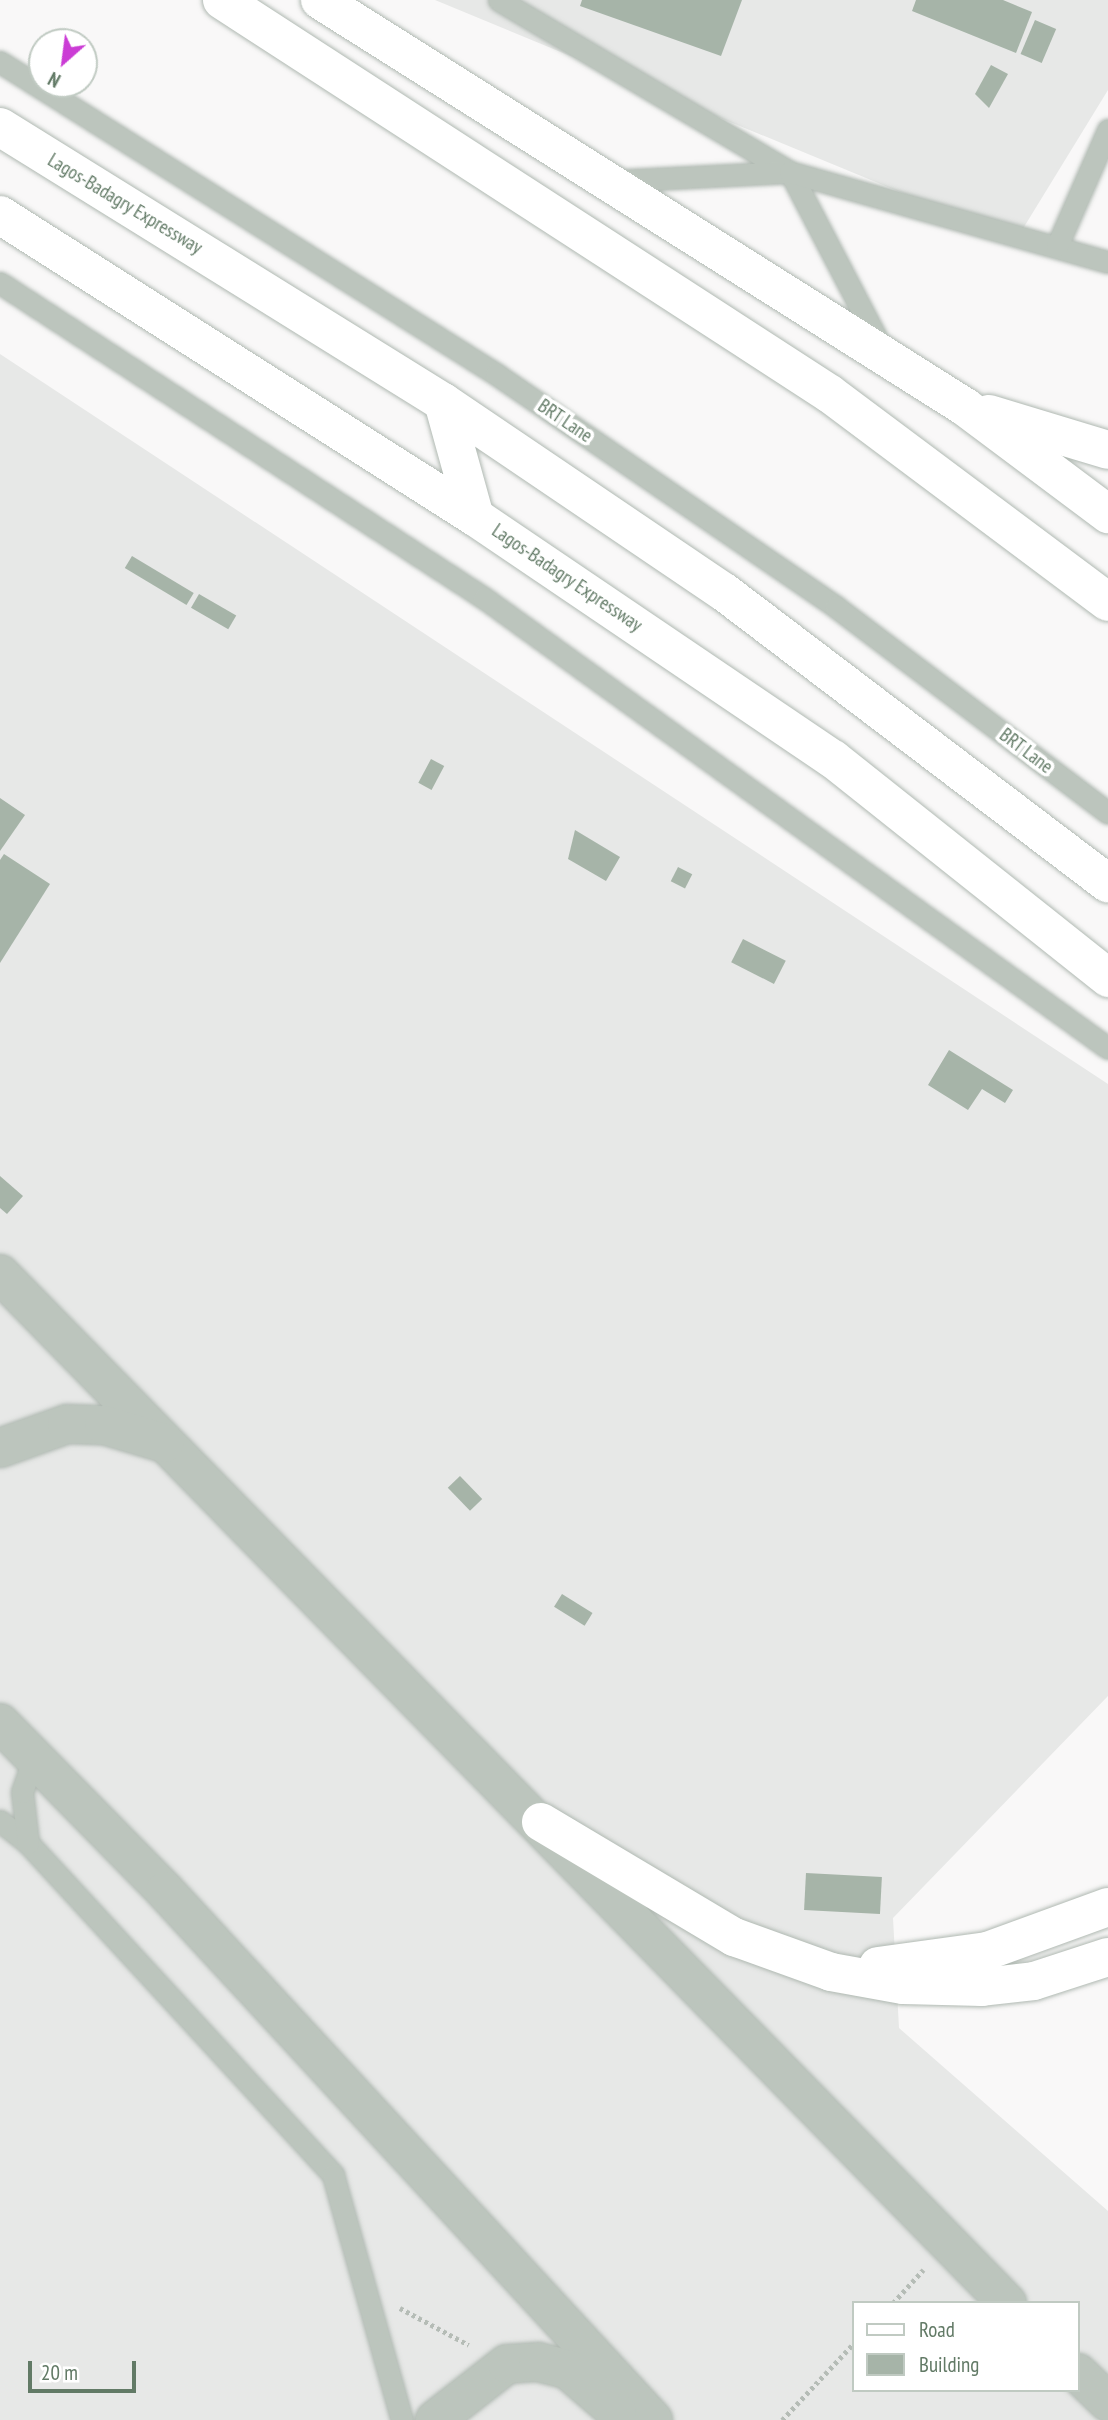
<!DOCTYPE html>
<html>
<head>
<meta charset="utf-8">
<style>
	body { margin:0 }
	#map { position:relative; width:1108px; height:2420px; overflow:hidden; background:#f9f8f8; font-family:"PT Sans Narrow",sans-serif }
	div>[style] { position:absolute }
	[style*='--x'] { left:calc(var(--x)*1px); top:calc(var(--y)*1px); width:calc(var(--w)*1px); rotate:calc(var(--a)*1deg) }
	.built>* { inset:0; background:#e7e8e7 }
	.building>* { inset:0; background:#a6b4a8; transform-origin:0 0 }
	.path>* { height:4.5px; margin-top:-2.25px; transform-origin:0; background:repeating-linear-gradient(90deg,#b5bcb6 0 3.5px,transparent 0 7px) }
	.roads { filter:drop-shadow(0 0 2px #b0b9b2) drop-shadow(0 0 2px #b0b9b2) }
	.lane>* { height:21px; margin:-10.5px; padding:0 10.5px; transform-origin:10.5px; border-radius:10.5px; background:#bcc5bd }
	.street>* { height:38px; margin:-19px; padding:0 19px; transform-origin:19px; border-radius:19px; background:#bcc5bd }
	.primary>* { height:38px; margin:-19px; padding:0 19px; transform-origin:19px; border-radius:19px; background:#fff }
	.highway>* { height:38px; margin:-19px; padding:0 19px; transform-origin:19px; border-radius:19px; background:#fff }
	span { translate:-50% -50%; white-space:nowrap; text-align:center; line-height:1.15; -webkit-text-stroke:7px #fff; paint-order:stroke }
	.street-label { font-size:19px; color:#627a66 }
	.legend { position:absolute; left:852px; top:2301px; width:228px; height:91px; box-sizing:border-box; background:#fff; border:2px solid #c0cac2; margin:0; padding:9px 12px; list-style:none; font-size:21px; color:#627a66 }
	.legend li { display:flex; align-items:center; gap:14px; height:35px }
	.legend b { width:35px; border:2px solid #c0cac2 }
	.north { position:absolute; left:28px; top:28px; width:70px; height:70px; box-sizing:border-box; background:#fff; border:2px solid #c0cac2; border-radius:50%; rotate:208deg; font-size:19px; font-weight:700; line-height:28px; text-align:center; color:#627a66 }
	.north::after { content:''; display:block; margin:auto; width:24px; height:32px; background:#cb3cd5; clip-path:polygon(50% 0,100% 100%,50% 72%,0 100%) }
	.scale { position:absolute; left:28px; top:2361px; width:108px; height:32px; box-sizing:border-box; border:4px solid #627a66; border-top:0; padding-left:9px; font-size:21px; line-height:24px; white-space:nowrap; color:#627a66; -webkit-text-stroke:5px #fff; paint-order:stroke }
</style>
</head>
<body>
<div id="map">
	<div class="built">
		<div style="clip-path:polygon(435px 0,1108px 0,1108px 90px,1016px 240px)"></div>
		<div style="clip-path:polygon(evenodd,0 354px,1108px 1084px,1108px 1696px,893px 1918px,899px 2028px,1108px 2211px,1108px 2420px,0 2420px,0 354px,854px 2303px,1078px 2303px,1078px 2390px,854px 2390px,854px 2303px)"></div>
	</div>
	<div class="building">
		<div style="clip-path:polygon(582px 0,742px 0,721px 56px,580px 6px)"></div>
		<div style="clip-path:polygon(916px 0,1003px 0,1032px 12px,1016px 53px,912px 11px)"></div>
		<div style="left:1035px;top:20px;width:23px;height:37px;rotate:23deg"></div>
		<div style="clip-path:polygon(991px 65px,1008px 74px,989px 108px,975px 94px)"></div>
		<div style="left:132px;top:556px;width:72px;height:14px;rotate:31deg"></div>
		<div style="left:199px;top:594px;width:43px;height:16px;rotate:30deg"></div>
		<div style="left:431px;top:759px;width:15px;height:27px;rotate:28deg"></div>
		<div style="clip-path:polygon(0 798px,25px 815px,0 851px)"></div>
		<div style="clip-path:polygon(575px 830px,620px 857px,606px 881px,568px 859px)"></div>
		<div style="clip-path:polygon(4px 854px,50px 884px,0 963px,0 860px)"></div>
		<div style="left:678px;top:867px;width:16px;height:16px;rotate:27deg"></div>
		<div style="left:743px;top:939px;width:48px;height:26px;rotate:27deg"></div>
		<div style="clip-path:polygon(949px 1050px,1013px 1090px,1005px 1103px,982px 1089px,968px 1110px,928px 1085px)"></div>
		<div style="clip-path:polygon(0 1176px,23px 1196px,7px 1214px,0 1208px)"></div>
		<div style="left:460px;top:1476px;width:32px;height:17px;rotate:46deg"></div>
		<div style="left:562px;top:1594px;width:36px;height:15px;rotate:32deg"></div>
		<div style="left:806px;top:1873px;width:76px;height:37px;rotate:3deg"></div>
	</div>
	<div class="path">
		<div style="--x:893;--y:2303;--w:45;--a:-47.7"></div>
		<div style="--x:400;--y:2308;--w:78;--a:28.2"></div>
		<div style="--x:782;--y:2420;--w:105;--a:-46.9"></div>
	</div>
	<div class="roads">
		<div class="lane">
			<div style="--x:499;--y:0;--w:338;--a:30.6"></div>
			<div style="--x:790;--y:172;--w:197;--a:62.5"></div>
			<div style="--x:0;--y:62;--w:586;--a:32.17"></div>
			<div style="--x:496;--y:374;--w:412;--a:34.4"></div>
			<div style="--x:836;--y:607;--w:341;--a:37.1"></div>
			<div style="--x:612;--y:181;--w:178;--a:-2.9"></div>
			<div style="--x:790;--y:172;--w:330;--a:15.8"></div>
			<div style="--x:1057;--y:246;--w:127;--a:-66.3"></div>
			<div style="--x:0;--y:283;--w:577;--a:33.06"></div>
			<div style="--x:484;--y:598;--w:769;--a:35.8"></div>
			<div style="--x:0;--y:1821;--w:36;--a:38"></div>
			<div style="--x:28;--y:1843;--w:451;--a:47.4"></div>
			<div style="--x:333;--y:2175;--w:255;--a:74.3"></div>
			<div style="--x:28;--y:1843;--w:51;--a:-96.7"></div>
			<div style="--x:22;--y:1792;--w:34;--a:-71"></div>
		</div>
		<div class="street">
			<div style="--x:0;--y:1274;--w:1440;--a:45.62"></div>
			<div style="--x:0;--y:1448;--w:71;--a:-19.7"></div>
			<div style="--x:67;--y:1424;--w:37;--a:2"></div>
			<div style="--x:104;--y:1425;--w:63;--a:16.7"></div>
			<div style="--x:0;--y:1723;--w:235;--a:45.5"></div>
			<div style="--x:165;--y:1891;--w:720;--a:47.31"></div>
			<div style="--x:1078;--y:2373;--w:42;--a:44"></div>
			<div style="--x:435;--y:2420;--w:91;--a:-37.9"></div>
			<div style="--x:507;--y:2364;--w:31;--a:-4"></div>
			<div style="--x:538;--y:2362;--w:30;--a:14"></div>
			<div style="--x:567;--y:2369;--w:66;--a:40.7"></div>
		</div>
		<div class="primary">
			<div style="--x:320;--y:0;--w:763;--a:32.25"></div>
			<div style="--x:965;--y:407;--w:179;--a:36.8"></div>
			<div style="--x:0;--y:215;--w:563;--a:32.45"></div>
			<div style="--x:475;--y:517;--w:432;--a:34.1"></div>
			<div style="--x:833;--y:759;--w:352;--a:38.5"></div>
			<div style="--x:989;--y:414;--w:124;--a:16.8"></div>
			<div style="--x:541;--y:1822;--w:225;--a:30.8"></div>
			<div style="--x:734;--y:1937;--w:103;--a:19.8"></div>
			<div style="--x:831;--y:1972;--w:73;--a:10.2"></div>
			<div style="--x:903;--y:1985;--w:79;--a:1.5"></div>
			<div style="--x:982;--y:1987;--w:52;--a:-6.6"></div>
			<div style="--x:1034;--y:1981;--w:78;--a:-18"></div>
			<div style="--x:878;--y:1966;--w:110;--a:-7.8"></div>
			<div style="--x:987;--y:1951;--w:129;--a:-20"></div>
		</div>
		<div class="highway">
			<div style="--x:222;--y:0;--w:724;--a:32.94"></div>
			<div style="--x:830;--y:394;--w:347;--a:36.8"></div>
			<div style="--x:0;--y:127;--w:521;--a:31.83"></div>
			<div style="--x:443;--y:402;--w:339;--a:34.1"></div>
			<div style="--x:724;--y:592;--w:482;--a:37.2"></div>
			<div style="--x:443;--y:402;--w:119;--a:74.5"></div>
		</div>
	</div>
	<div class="street-label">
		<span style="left:125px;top:204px;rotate:31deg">Lagos-Badagry Expressway</span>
		<span style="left:565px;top:421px;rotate:34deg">BRT Lane</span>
		<span style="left:567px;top:578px;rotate:34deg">Lagos-Badagry Expressway</span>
		<span style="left:1026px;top:751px;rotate:37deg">BRT Lane</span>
	</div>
	<ul class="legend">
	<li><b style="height:9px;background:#fff"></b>Road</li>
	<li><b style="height:19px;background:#a6b4a8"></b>Building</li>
	</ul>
	<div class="north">N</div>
	<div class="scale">20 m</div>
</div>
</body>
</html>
